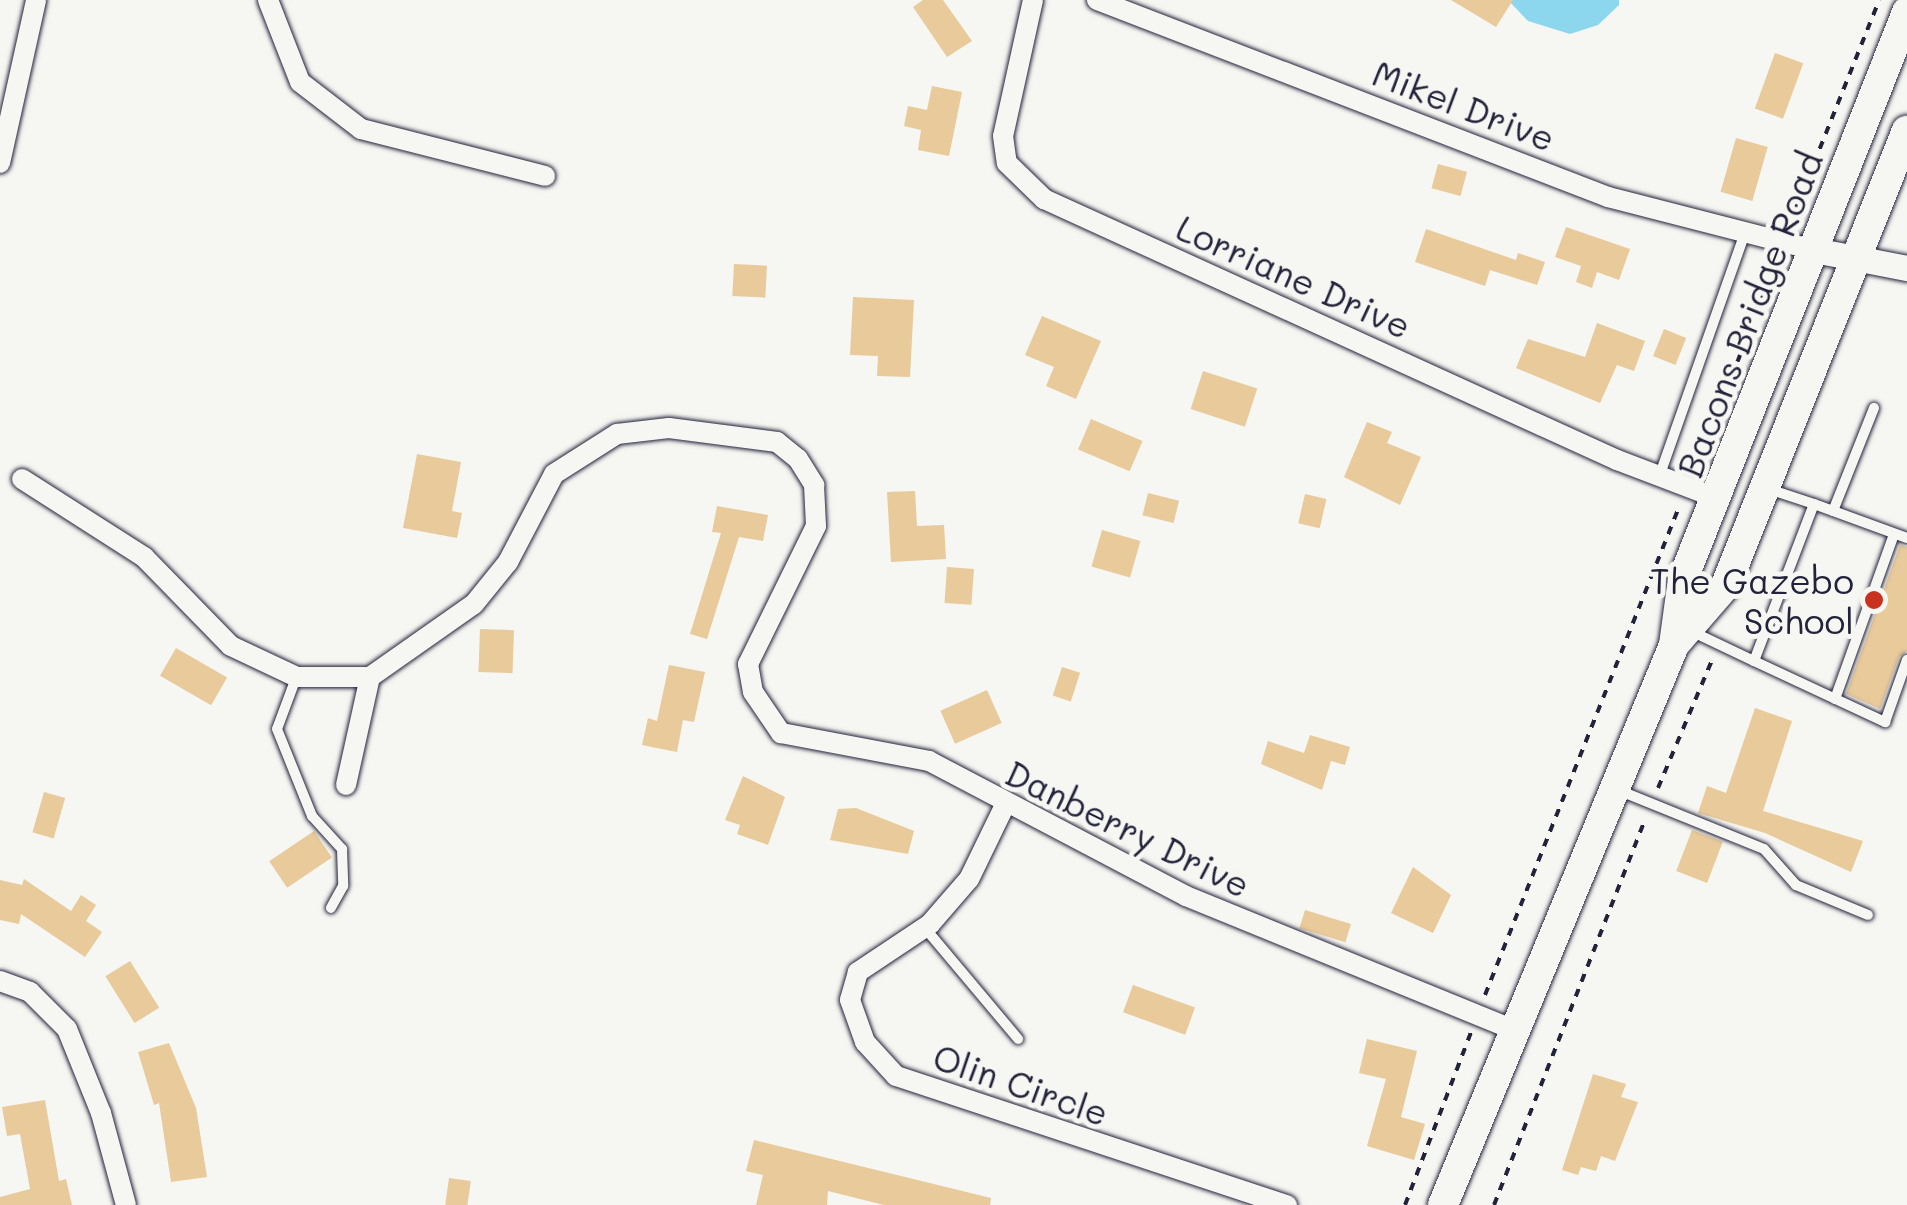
<!DOCTYPE html>
<html>
<head>
<meta charset="utf-8">
<style>
	body { margin:0 }
	#map { position:relative; width:1907px; height:1205px; overflow:hidden; background:#f6f6f2; font-family:Mali,sans-serif }
	div>[style] { position:absolute }
	[style*='--x'] { left:calc(var(--x)*1px); top:calc(var(--y)*1px); width:calc(var(--w)*1px); rotate:calc(var(--a)*1deg) }
	.water>* { inset:0; background:#8dd7ee }
	.building>* { inset:0; background:#e8ca9b; transform-origin:0 0 }
	.path>* { height:4px; margin-top:-2px; transform-origin:0; background:repeating-linear-gradient(90deg,#22223b 0 8px,transparent 0 16px) }
	.roads { filter:drop-shadow(0 0 2px #22223b) drop-shadow(0 0 2px #22223b) }
	.service>* { height:10px; margin:-5px; padding:0 5px; transform-origin:5px; border-radius:5px; background:#f6f6f2 }
	.minor>* { height:20px; margin:-10px; padding:0 10px; transform-origin:10px; border-radius:10px; background:#f6f6f2 }
	.tertiary>* { height:25px; margin:-12.5px; padding:0 12.5px; transform-origin:12.5px; border-radius:12.5px; background:#f6f6f2 }
	.secondary>* { height:30px; margin:-15px; padding:0 15px; transform-origin:15px; border-radius:15px; background:#f6f6f2 }
	.dots>* { width:28px; height:28px; translate:-50% -50%; box-sizing:border-box; border:5px solid #f6f6f2; border-radius:50% }
	span { translate:-50% -50%; white-space:nowrap; text-align:center; line-height:1.15; -webkit-text-stroke:10px #f6f6f2; paint-order:stroke }
	.street-label { font-size:35px; color:#22223b }
	.poi-label { font-size:35px; color:#22223b }
	.right { translate:-100% -50%; text-align:right }
</style>
</head>
<body>
<div id="map">
	<div class="water">
		<div style="clip-path:polygon(1508px 0,1619px 0,1619px 5px,1598px 25px,1570px 34px,1528px 21px)"></div>
	</div>
	<div class="building">
		<div style="clip-path:polygon(923px 0,943px 0,972px 41px,947px 57px,913px 7px)"></div>
		<div style="clip-path:polygon(1451px 0,1513px 0,1496px 27px)"></div>
		<div style="left:1775px;top:53px;width:30px;height:59px;rotate:20deg"></div>
		<div style="clip-path:polygon(932px 86px,962px 92px,949px 156px,918px 150px,921px 130px,904px 126px,908px 106px,927px 110px)"></div>
		<div style="left:1736px;top:138px;width:33px;height:56px;rotate:16deg"></div>
		<div style="left:1438px;top:164px;width:30px;height:25px;rotate:15deg"></div>
		<div style="clip-path:polygon(1566px 227px,1630px 249px,1619px 280px,1597px 272px,1592px 288px,1576px 282px,1581px 266px,1555px 257px)"></div>
		<div style="clip-path:polygon(1426px 229px,1516px 260px,1518px 253px,1545px 262px,1537px 285px,1490px 270px,1485px 286px,1415px 262px)"></div>
		<div style="left:734px;top:264px;width:33px;height:32px;rotate:3deg"></div>
		<div style="clip-path:polygon(853px 297px,914px 300px,910px 377px,877px 376px,878px 356px,850px 355px)"></div>
		<div style="clip-path:polygon(1042px 316px,1101px 341px,1076px 399px,1046px 386px,1054px 367px,1025px 355px)"></div>
		<div style="clip-path:polygon(1597px 323px,1645px 341px,1634px 371px,1617px 365px,1600px 403px,1516px 368px,1528px 339px,1585px 357px)"></div>
		<div style="left:1664px;top:329px;width:24px;height:29px;rotate:22deg"></div>
		<div style="left:1203px;top:371px;width:57px;height:40px;rotate:18deg"></div>
		<div style="left:1091px;top:419px;width:56px;height:33px;rotate:23deg"></div>
		<div style="clip-path:polygon(1367px 422px,1392px 432px,1387px 443px,1421px 457px,1400px 505px,1344px 477px)"></div>
		<div style="clip-path:polygon(417px 454px,461px 462px,452px 511px,462px 513px,457px 538px,403px 528px)"></div>
		<div style="clip-path:polygon(915px 491px,917px 526px,944px 525px,946px 559px,891px 562px,887px 492px)"></div>
		<div style="left:1148px;top:493px;width:32px;height:23px;rotate:14deg"></div>
		<div style="left:1305px;top:494px;width:22px;height:30px;rotate:13deg"></div>
		<div style="clip-path:polygon(717px 506px,768px 515px,763px 541px,739px 537px,707px 639px,690px 634px,721px 533px,712px 532px)"></div>
		<div style="left:1102px;top:530px;width:40px;height:38px;rotate:16deg"></div>
		<div style="clip-path:polygon(1900px 545px,1907px 547px,1907px 651px,1899px 657px,1880px 709px,1846px 694px)"></div>
		<div style="left:947px;top:567px;width:27px;height:36px;rotate:4deg"></div>
		<div style="left:480px;top:629px;width:34px;height:43px;rotate:2deg"></div>
		<div style="left:176px;top:648px;width:59px;height:32px;rotate:30deg"></div>
		<div style="clip-path:polygon(669px 665px,705px 672px,694px 722px,683px 720px,677px 752px,642px 745px,648px 718px,657px 721px)"></div>
		<div style="left:1062px;top:667px;width:19px;height:30px;rotate:18deg"></div>
		<div style="left:987px;top:690px;width:36px;height:51px;rotate:66deg"></div>
		<div style="clip-path:polygon(1755px 708px,1792px 721px,1763px 811px,1863px 841px,1851px 872px,1765px 833px,1698px 813px,1707px 786px,1726px 793px)"></div>
		<div style="clip-path:polygon(1310px 735px,1350px 747px,1345px 765px,1331px 761px,1322px 790px,1261px 764px,1268px 741px,1304px 753px)"></div>
		<div style="clip-path:polygon(743px 776px,785px 797px,768px 845px,737px 834px,740px 825px,725px 820px)"></div>
		<div style="left:44px;top:792px;width:22px;height:42px;rotate:16deg"></div>
		<div style="clip-path:polygon(856px 808px,914px 831px,908px 854px,830px 840px,838px 809px)"></div>
		<div style="left:1692px;top:830px;width:33px;height:44px;rotate:21deg"></div>
		<div style="left:314px;top:831px;width:32px;height:54px;rotate:56deg"></div>
		<div style="clip-path:polygon(1413px 867px,1451px 895px,1433px 933px,1391px 913px)"></div>
		<div style="clip-path:polygon(24px 879px,71px 911px,81px 895px,96px 905px,86px 921px,102px 932px,85px 957px,21px 914px,19px 924px,0 920px,0 880px,22px 885px)"></div>
		<div style="left:1305px;top:910px;width:48px;height:19px;rotate:17deg"></div>
		<div style="left:130px;top:961px;width:55px;height:29px;rotate:58deg"></div>
		<div style="left:1133px;top:985px;width:66px;height:29px;rotate:20deg"></div>
		<div style="clip-path:polygon(1367px 1039px,1417px 1051px,1401px 1117px,1425px 1124px,1414px 1160px,1367px 1146px,1386px 1079px,1359px 1073px)"></div>
		<div style="clip-path:polygon(169px 1043px,196px 1108px,207px 1177px,171px 1182px,159px 1103px,154px 1105px,138px 1052px)"></div>
		<div style="clip-path:polygon(1593px 1074px,1626px 1084px,1621px 1097px,1638px 1102px,1615px 1161px,1601px 1156px,1596px 1171px,1581px 1167px,1578px 1175px,1562px 1170px)"></div>
		<div style="clip-path:polygon(45px 1100px,59px 1181px,66px 1179px,72px 1205px,0 1205px,0 1197px,30px 1189px,20px 1134px,7px 1136px,2px 1107px)"></div>
		<div style="clip-path:polygon(754px 1140px,991px 1198px,990px 1205px,884px 1205px,828px 1191px,827px 1205px,756px 1205px,763px 1175px,746px 1171px)"></div>
		<div style="left:449px;top:1178px;width:22px;height:27px;rotate:8deg"></div>
	</div>
	<div class="path">
		<div style="--x:1790;--y:223;--w:240;--a:-68.2"></div>
		<div style="--x:1697;--y:466;--w:221;--a:-68.8"></div>
		<div style="--x:1658;--y:788;--w:141;--a:-67.1"></div>
		<div style="--x:1485;--y:995;--w:525;--a:-68.32"></div>
		<div style="--x:1405;--y:1205;--w:185;--a:-69.1"></div>
		<div style="--x:1494;--y:1205;--w:414;--a:-68.6"></div>
	</div>
	<div class="roads">
		<div class="service">
			<div style="--x:1659;--y:477;--w:259;--a:-70.6"></div>
			<div style="--x:1814;--y:504;--w:99;--a:20.1"></div>
			<div style="--x:1833;--y:511;--w:111;--a:-68.3"></div>
			<div style="--x:1693;--y:632;--w:68;--a:25.4"></div>
			<div style="--x:1754;--y:661;--w:168;--a:-69.1"></div>
			<div style="--x:1814;--y:504;--w:47;--a:-161.6"></div>
			<div style="--x:1754;--y:661;--w:145;--a:25"></div>
			<div style="--x:1885;--y:722;--w:66;--a:-70.5"></div>
			<div style="--x:296;--y:678;--w:54;--a:110.4"></div>
			<div style="--x:277;--y:729;--w:94;--a:68.1"></div>
			<div style="--x:312;--y:816;--w:45;--a:47.7"></div>
			<div style="--x:342;--y:849;--w:37;--a:88"></div>
			<div style="--x:343;--y:886;--w:25;--a:119"></div>
			<div style="--x:1835;--y:699;--w:175;--a:-70.3"></div>
			<div style="--x:1618;--y:790;--w:157;--a:22"></div>
			<div style="--x:1764;--y:849;--w:48;--a:48.4"></div>
			<div style="--x:1796;--y:885;--w:78;--a:22.6"></div>
			<div style="--x:925;--y:928;--w:145;--a:50"></div>
		</div>
		<div class="minor">
			<div style="--x:268;--y:0;--w:88;--a:68.7"></div>
			<div style="--x:300;--y:82;--w:77;--a:37.6"></div>
			<div style="--x:361;--y:129;--w:190;--a:14.3"></div>
			<div style="--x:1033;--y:0;--w:139;--a:102.4"></div>
			<div style="--x:1003;--y:136;--w:27;--a:82"></div>
			<div style="--x:1007;--y:163;--w:52;--a:44.2"></div>
			<div style="--x:1044;--y:199;--w:630;--a:24.49"></div>
			<div style="--x:1617;--y:460;--w:107;--a:20.8"></div>
			<div style="--x:1097;--y:0;--w:548;--a:21.08"></div>
			<div style="--x:1608;--y:197;--w:213;--a:14.4"></div>
			<div style="--x:0;--y:163;--w:167;--a:-77.5"></div>
			<div style="--x:22;--y:479;--w:145;--a:32.6"></div>
			<div style="--x:144;--y:557;--w:124;--a:45.7"></div>
			<div style="--x:231;--y:646;--w:73;--a:25.2"></div>
			<div style="--x:297;--y:677;--w:73;--a:0"></div>
			<div style="--x:346;--y:785;--w:111;--a:-77.5"></div>
			<div style="--x:370;--y:677;--w:127;--a:-35.1"></div>
			<div style="--x:474;--y:604;--w:54;--a:-51"></div>
			<div style="--x:508;--y:562;--w:99;--a:-62.4"></div>
			<div style="--x:554;--y:474;--w:75;--a:-32.4"></div>
			<div style="--x:617;--y:434;--w:52;--a:-6.6"></div>
			<div style="--x:669;--y:428;--w:109;--a:7.4"></div>
			<div style="--x:777;--y:442;--w:27;--a:39"></div>
			<div style="--x:798;--y:459;--w:31;--a:58"></div>
			<div style="--x:814;--y:485;--w:41;--a:87.2"></div>
			<div style="--x:816;--y:526;--w:154;--a:116.2"></div>
			<div style="--x:748;--y:664;--w:28;--a:80"></div>
			<div style="--x:753;--y:692;--w:50;--a:55.7"></div>
			<div style="--x:781;--y:733;--w:151;--a:10.7"></div>
			<div style="--x:929;--y:761;--w:290;--a:27.7"></div>
			<div style="--x:1186;--y:896;--w:355;--a:22.2"></div>
			<div style="--x:1005;--y:805;--w:82;--a:115.9"></div>
			<div style="--x:969;--y:879;--w:60;--a:130.9"></div>
			<div style="--x:930;--y:924;--w:87;--a:146.3"></div>
			<div style="--x:858;--y:972;--w:29;--a:106"></div>
			<div style="--x:850;--y:1000;--w:45;--a:70.3"></div>
			<div style="--x:865;--y:1042;--w:46;--a:47.6"></div>
			<div style="--x:896;--y:1076;--w:412;--a:18.3"></div>
			<div style="--x:0;--y:981;--w:32;--a:20"></div>
			<div style="--x:30;--y:992;--w:52;--a:45"></div>
			<div style="--x:67;--y:1029;--w:91;--a:68"></div>
			<div style="--x:101;--y:1113;--w:95;--a:74.8"></div>
		</div>
		<div class="tertiary">
			<div style="--x:1814;--y:250;--w:95;--a:11"></div>
		</div>
		<div class="secondary">
			<div style="--x:1674;--y:645;--w:79;--a:-49.1"></div>
			<div style="--x:1726;--y:585;--w:489;--a:-68.3"></div>
			<div style="--x:1443;--y:1205;--w:606;--a:-67.58"></div>
			<div style="--x:1674;--y:645;--w:67;--a:-82.2"></div>
			<div style="--x:1683;--y:579;--w:610;--a:-68.44"></div>
		</div>
	</div>
	<div class="dots">
		<div style="left:1874px;top:600px;background:#c8321e"></div>
	</div>
	<div class="street-label">
		<span style="left:1464px;top:105px;rotate:21deg">Mikel Drive</span>
		<span style="left:1294px;top:276px;rotate:24deg">Lorriane Drive</span>
		<span style="left:1749px;top:314px;rotate:-69deg">Bacons Bridge Road</span>
		<span style="left:1128px;top:828px;rotate:26deg">Danberry Drive</span>
		<span style="left:1021px;top:1084px;rotate:19deg">Olin Circle</span>
	</div>
	<div class="poi-label">
		<span class="right" style="left:1854px;top:600px">The Gazebo<br>School</span>
	</div>
</div>
</body>
</html>
